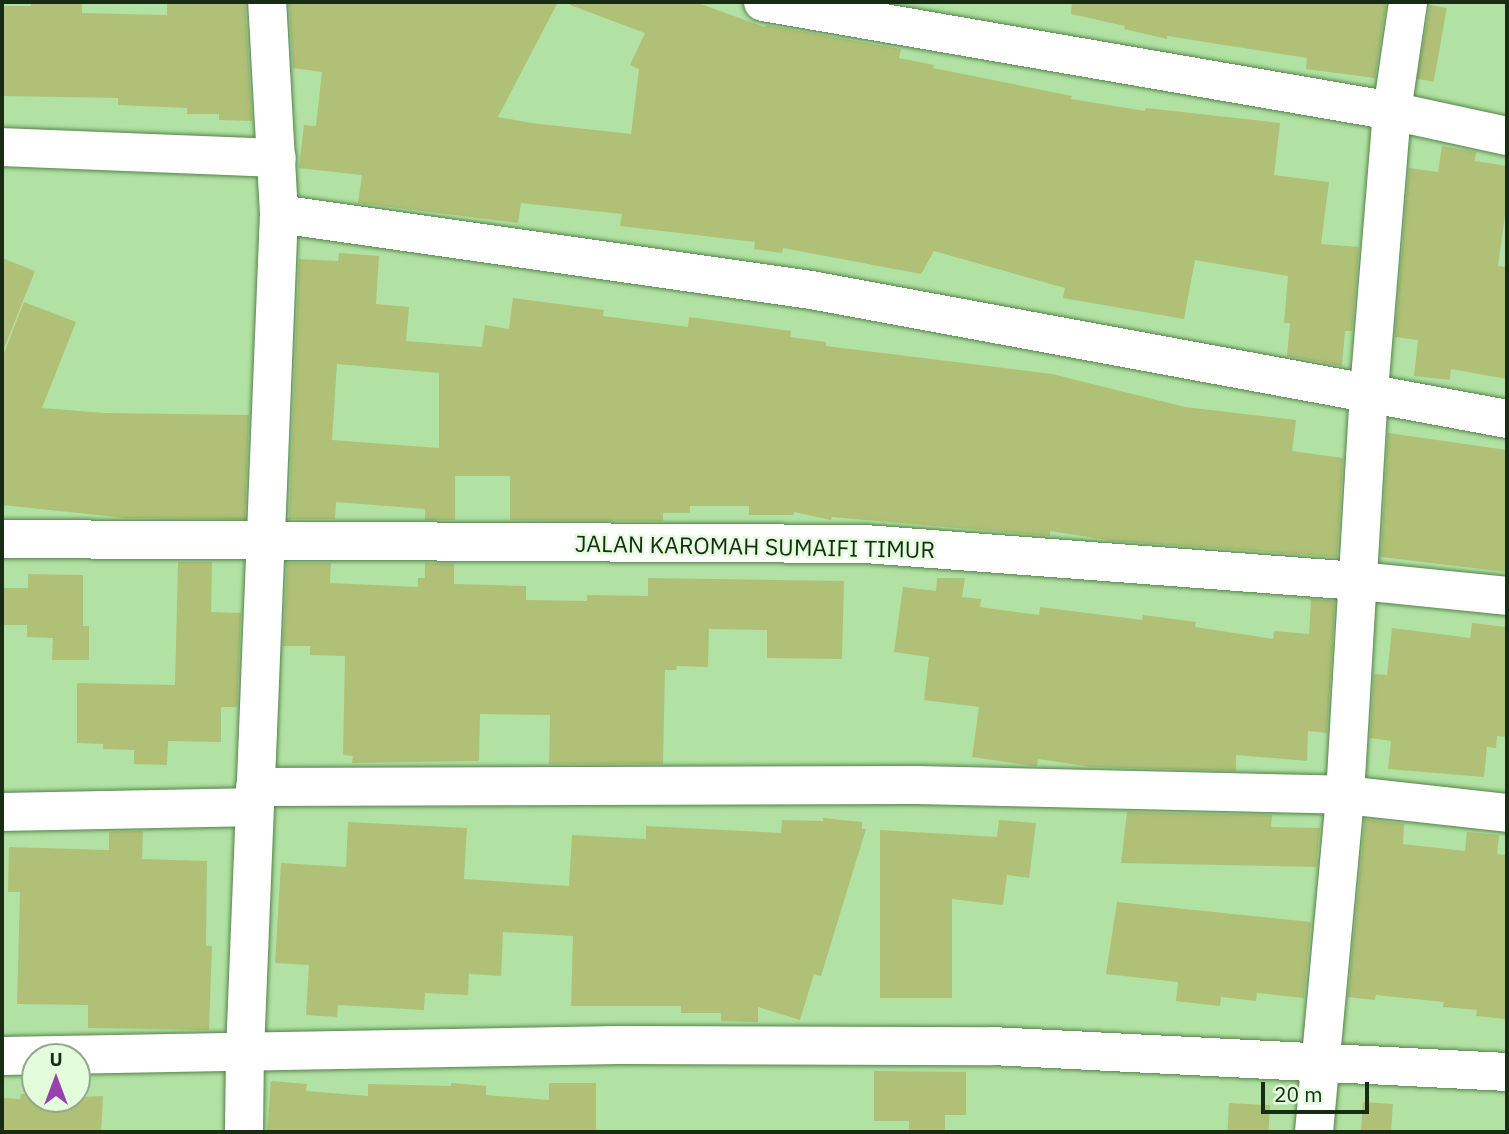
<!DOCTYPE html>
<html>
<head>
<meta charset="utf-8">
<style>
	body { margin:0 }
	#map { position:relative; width:1509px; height:1134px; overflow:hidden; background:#b1e2a4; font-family:"IBM Plex Sans",sans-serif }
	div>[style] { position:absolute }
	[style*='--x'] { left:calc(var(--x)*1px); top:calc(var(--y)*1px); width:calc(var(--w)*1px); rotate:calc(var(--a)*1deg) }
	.building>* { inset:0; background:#b0c077; transform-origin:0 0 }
	.roads { filter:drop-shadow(0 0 2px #568349) drop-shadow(0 0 2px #568349) }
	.minor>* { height:38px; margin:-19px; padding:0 19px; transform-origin:19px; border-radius:19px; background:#fff }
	span { translate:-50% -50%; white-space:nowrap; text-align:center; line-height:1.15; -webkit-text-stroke:5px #e3fcdc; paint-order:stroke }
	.street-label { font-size:23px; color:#182b13 }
	.frame { position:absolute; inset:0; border:4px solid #182b13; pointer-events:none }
	.north { position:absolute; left:21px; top:1043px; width:70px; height:70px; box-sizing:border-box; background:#e3fcdc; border:2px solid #92a88c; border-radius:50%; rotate:0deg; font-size:19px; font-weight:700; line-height:28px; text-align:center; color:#182b13 }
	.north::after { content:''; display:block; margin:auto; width:24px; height:32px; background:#9841ae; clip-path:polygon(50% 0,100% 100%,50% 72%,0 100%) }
	.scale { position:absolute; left:1261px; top:1082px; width:108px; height:32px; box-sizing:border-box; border:4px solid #182b13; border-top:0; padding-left:9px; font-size:21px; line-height:24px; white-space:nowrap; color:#182b13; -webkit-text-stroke:5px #e3fcdc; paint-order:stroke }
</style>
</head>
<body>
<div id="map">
	<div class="building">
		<div style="clip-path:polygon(31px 2px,82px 2px,82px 13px,167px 15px,167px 2px,245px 2px,252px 121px,219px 120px,219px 114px,187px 114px,187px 108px,118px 105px,118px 98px,2px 96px,2px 6px,31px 6px)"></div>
		<div style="clip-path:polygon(289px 2px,558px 2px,498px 117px,531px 123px,631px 134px,639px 69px,630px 65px,645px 33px,570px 5px,571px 2px,695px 2px,765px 27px,766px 25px,901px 49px,899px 58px,934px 65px,933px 68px,1072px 96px,1071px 99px,1145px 111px,1146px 108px,1280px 123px,1274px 175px,1329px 182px,1321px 244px,1359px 247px,1352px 331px,1345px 331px,1342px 366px,1287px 356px,1290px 323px,1284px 323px,1288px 276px,1195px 260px,1184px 319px,1063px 298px,1065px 288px,934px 251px,921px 274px,783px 248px,782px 253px,754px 249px,755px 242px,620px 226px,622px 214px,521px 203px,518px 223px,358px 203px,362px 175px,299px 168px,304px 125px,316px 126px,322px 72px,293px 68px)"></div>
		<div style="clip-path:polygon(1072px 2px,1376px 2px,1386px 3px,1375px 78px,1306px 69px,1307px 58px,1167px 36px,1167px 39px,1124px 29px,1125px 26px,1071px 14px)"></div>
		<div style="left:1430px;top:5px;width:17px;height:75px;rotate:10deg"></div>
		<div style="clip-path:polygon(1442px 146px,1476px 152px,1475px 161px,1507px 166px,1507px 201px,1498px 266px,1507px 267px,1507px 379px,1451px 369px,1450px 380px,1414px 376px,1418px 340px,1395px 337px,1409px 168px,1438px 172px)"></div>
		<div style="clip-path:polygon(evenodd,339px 253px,379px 256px,376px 304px,409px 307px,406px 341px,482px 347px,485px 325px,509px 329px,513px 298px,604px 310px,603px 316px,688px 327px,689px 317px,791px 331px,790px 337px,826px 342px,826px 346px,1052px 374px,1185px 407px,1296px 420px,1292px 451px,1343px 458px,1337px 557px,1114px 541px,1050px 531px,1050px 536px,832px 517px,831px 520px,794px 512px,794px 515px,749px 515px,749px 506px,690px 506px,690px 513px,663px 513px,663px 521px,510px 520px,510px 476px,455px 476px,455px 520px,425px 520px,425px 509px,336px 502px,335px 519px,289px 519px,299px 259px,338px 261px,339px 253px,337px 364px,439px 373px,439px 448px,332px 440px,337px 364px)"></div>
		<div style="clip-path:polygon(2px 258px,35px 271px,3px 351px,2px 351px)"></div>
		<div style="clip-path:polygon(24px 302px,76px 322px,42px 408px,105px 413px,249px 415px,245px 519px,126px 518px,2px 505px,2px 358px)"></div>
		<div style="clip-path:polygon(1388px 433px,1507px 450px,1507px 572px,1381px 557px)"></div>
		<div style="clip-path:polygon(178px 562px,212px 562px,211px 612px,241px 613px,237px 707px,221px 707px,221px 742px,168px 741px,167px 765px,134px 764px,134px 750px,103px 749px,103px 744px,77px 743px,77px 683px,175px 685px)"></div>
		<div style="clip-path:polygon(287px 563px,331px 563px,330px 583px,418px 587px,418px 578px,425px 578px,425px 563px,454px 564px,454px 584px,526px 586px,526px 600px,587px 601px,587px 595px,648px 596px,648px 578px,844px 581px,842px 659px,767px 658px,767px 630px,709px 629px,708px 667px,677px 666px,676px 670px,665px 670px,663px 764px,549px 764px,550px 715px,480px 714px,479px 761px,352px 763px,353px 756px,343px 755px,345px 656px,310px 655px,310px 646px,283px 646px)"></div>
		<div style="clip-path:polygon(28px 574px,83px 575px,83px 626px,89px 626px,89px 660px,52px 660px,53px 638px,27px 637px,27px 625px,2px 625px,2px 588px,28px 588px)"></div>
		<div style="clip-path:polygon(937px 578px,965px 578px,962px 597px,981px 599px,980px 607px,1039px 615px,1040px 607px,1142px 620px,1143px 615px,1196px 622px,1195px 627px,1273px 639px,1274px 631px,1309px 634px,1311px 599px,1335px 601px,1327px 733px,1308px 731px,1307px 761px,1236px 755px,1236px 771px,1092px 767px,1038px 759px,1037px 766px,1034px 766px,972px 757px,979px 707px,924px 700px,929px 657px,894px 652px,903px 587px,936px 591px)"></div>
		<div style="clip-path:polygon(1472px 623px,1507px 627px,1507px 737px,1497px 736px,1496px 748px,1487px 747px,1484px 777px,1388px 769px,1391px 741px,1370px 738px,1374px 674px,1387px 675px,1392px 628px,1470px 638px)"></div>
		<div style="clip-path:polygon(1127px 812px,1272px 815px,1271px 827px,1320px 828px,1316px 867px,1121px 863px)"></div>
		<div style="clip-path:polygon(823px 818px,862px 822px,862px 829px,866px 829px,821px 976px,814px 974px,800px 1020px,758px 1007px,758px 1022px,721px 1021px,721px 1013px,681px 1013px,681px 1006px,571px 1006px,573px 936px,503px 932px,501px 976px,469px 974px,468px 995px,425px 993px,424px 1010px,338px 1005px,337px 1017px,306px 1015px,309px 965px,275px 963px,281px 863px,346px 867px,348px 822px,467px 828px,464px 879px,569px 886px,572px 835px,646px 839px,646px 826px,781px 833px,782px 820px,823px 821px)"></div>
		<div style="clip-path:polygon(1365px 819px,1404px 824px,1403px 844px,1465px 851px,1467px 832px,1499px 835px,1497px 854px,1507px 855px,1505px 1019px,1476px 1016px,1477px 1010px,1443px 1007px,1444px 1002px,1376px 995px,1375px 1000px,1348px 997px)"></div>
		<div style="clip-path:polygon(999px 820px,1036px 823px,1029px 878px,1007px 875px,1003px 905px,952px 899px,952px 998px,880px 998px,880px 830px,997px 837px)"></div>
		<div style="clip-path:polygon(143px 831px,142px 859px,207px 861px,206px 946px,212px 946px,209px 1030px,88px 1028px,88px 1005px,17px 1004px,20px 892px,8px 892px,9px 847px,109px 850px,109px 832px)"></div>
		<div style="clip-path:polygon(1117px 902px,1311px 922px,1304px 998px,1257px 993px,1256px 1001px,1221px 997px,1220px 1006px,1176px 1001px,1178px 982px,1106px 974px)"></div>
		<div style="clip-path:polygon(874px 1071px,966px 1072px,966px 1115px,945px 1115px,945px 1132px,909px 1132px,909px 1121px,874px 1121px)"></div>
		<div style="clip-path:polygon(271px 1081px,307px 1084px,306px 1091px,368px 1096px,368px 1084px,451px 1086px,451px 1083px,486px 1086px,486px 1095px,549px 1100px,549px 1083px,596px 1083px,596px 1132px,267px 1132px)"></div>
		<div style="clip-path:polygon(21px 1094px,35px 1094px,35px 1099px,103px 1096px,101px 1132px,2px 1132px,2px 1098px,20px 1099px)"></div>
		<div style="left:1363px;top:1102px;width:30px;height:30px;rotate:4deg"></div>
		<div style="left:1229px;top:1103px;width:41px;height:29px;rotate:3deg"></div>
	</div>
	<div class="roads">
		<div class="minor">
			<div style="--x:763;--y:2;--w:638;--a:9.83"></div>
			<div style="--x:1392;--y:111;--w:118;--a:12.3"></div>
			<div style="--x:2;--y:147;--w:275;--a:2.3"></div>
			<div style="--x:279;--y:214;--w:537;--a:8.13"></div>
			<div style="--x:811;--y:290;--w:708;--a:10.5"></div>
			<div style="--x:2;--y:539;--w:863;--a:0.33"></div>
			<div style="--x:865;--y:544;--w:496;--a:4.3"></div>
			<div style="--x:1360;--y:581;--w:148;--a:5.8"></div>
			<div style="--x:255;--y:787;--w:661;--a:-0.17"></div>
			<div style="--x:916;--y:785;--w:429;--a:1.3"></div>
			<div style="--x:1345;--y:795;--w:163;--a:6.3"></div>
			<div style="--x:2;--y:812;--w:252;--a:-1.1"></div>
			<div style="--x:2;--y:1056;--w:617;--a:-1.02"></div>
			<div style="--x:619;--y:1045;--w:373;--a:0.2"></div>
			<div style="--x:992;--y:1046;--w:516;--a:2.89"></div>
			<div style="--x:244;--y:1132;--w:80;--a:-89.3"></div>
			<div style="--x:245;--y:1052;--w:839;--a:-87.68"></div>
			<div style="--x:279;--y:214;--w:212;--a:-93.2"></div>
			<div style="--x:1314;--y:1132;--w:338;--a:-84.7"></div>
			<div style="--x:1345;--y:795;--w:405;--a:-86.6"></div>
			<div style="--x:1369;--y:391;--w:281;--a:-85.3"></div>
			<div style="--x:1392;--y:111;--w:110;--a:-81.6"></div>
		</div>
	</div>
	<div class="street-label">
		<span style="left:755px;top:546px;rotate:1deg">JALAN KAROMAH SUMAIFI TIMUR</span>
	</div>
	<div class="frame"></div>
	<div class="north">U</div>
	<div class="scale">20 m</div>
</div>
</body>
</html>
